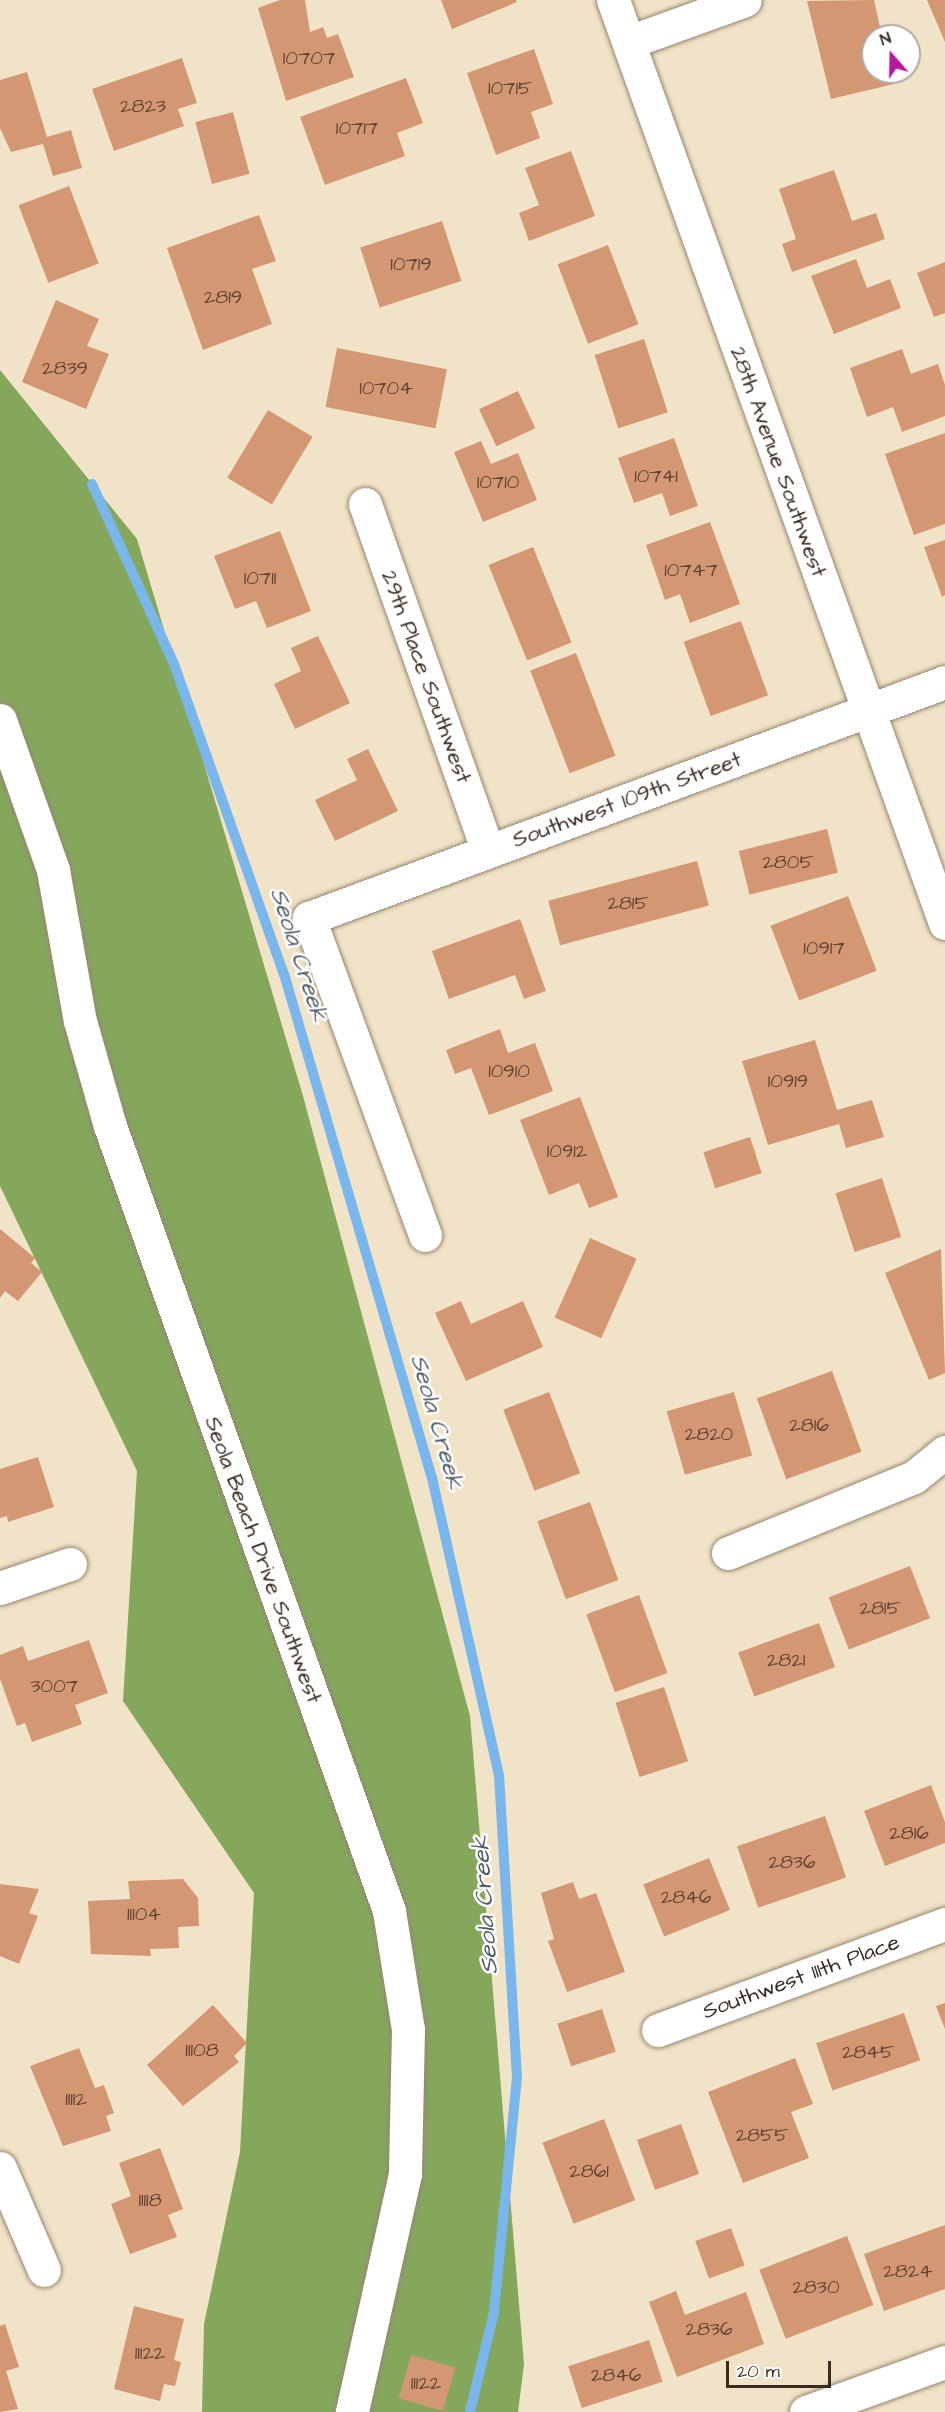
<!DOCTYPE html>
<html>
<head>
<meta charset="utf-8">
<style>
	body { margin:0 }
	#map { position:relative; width:945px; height:2412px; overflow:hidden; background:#f1e3c7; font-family:"Architects Daughter",sans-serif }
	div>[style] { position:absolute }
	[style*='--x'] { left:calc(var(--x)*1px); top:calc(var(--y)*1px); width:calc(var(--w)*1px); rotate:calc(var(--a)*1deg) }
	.forest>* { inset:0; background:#84a75c }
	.stream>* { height:10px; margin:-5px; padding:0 5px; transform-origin:5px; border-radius:5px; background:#79b6eb }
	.building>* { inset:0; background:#d49773; transform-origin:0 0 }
	.roads { filter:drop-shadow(0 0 2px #968672) drop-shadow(0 0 2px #968672) }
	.minor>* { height:33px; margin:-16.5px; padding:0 16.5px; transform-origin:16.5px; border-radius:16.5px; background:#fff }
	span { translate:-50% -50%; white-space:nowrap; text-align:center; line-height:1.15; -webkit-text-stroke:5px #fff; paint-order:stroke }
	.number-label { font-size:20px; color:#614533 }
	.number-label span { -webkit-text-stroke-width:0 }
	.street-label { font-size:22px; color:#3b2a1e }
	.water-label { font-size:24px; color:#515b66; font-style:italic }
	.north { position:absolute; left:861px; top:24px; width:60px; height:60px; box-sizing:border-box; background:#fff; border:2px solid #b1aaa5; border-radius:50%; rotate:340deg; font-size:16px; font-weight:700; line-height:24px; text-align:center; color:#3b2a1e }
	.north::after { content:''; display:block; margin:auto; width:21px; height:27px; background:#b5179e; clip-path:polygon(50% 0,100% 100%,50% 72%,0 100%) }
	.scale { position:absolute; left:726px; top:2361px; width:105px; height:27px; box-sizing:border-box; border:3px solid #3b2a1e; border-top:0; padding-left:8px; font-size:18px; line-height:21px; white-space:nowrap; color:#3b2a1e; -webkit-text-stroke:4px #fff; paint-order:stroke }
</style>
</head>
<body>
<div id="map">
	<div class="forest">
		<div style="clip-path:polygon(0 370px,137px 539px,303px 1096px,470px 1716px,524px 2364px,518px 2412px,202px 2412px,204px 2324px,240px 2152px,254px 1893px,123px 1701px,137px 1471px,0 1186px)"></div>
	</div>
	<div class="stream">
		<div style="--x:92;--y:484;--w:198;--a:65.5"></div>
		<div style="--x:174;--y:664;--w:329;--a:70.5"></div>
		<div style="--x:284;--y:974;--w:525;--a:73.64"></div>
		<div style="--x:432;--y:1478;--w:304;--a:77.3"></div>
		<div style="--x:499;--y:1775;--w:303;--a:86.6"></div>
		<div style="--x:517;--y:2077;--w:236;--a:95.6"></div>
		<div style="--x:494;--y:2312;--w:103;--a:103.5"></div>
	</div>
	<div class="building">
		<div style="clip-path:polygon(280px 0,305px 0,310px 32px,323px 27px,327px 38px,338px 34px,354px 77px,286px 101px,258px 8px)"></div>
		<div style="clip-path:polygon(441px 0,516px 0,517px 2px,452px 29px)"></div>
		<div style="clip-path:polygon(874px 0,882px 36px,873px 36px,873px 72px,891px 72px,894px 84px,831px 99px,807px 1px)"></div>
		<div style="clip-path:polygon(927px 0,945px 0,945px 42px)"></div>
		<div style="clip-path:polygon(534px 49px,553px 104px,531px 112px,540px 138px,496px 155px,467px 73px)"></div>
		<div style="clip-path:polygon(182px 58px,197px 103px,178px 109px,184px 126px,114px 151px,92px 89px)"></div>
		<div style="clip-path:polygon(27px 72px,47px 137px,71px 130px,82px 168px,53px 176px,43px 144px,11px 152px,0 128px,0 80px)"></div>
		<div style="clip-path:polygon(406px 78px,423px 123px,397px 133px,405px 156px,325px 185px,300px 117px)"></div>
		<div style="left:233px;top:112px;width:64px;height:39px;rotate:75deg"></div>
		<div style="clip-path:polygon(571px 151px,595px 216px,529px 241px,519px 213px,539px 205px,525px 168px)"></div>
		<div style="clip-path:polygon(834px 170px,852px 221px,876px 213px,885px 239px,792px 272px,782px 244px,796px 239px,779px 189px)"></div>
		<div style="left:69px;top:186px;width:83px;height:54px;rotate:69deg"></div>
		<div style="clip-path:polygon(259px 215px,276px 261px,252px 269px,272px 324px,203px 350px,167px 248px)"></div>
		<div style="left:442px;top:221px;width:63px;height:86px;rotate:72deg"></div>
		<div style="left:608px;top:245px;width:85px;height:54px;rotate:69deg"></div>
		<div style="clip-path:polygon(856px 259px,867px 288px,890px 279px,901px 308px,834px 334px,811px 276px)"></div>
		<div style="clip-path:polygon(945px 262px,945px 313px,934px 317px,917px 273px)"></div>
		<div style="clip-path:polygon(56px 300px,99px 319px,87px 346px,109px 354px,86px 409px,22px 382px)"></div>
		<div style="left:644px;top:339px;width:77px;height:52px;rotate:72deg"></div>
		<div style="left:337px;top:348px;width:112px;height:60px;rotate:11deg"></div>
		<div style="clip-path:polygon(902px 349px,911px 374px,938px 364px,945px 385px,945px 416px,902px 432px,893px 407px,867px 417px,850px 368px)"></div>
		<div style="left:518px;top:391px;width:41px;height:43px;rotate:65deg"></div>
		<div style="left:268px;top:410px;width:52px;height:79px;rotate:31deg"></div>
		<div style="clip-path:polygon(945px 433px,945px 524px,914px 535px,885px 454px)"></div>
		<div style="clip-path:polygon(674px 438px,698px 506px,670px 516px,662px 493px,634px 503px,618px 458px)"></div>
		<div style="clip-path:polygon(481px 441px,491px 464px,518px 453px,537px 500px,483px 522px,454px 452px)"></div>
		<div style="clip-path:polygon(710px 522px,740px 604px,690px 623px,680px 594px,665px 600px,646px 545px)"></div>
		<div style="clip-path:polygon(280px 531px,311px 611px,267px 628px,256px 601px,235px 609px,214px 556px)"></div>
		<div style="clip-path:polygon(945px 540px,945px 595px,942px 597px,924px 547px)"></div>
		<div style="left:533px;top:547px;width:103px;height:48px;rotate:68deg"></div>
		<div style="left:741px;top:621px;width:79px;height:61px;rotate:70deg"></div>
		<div style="clip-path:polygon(318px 636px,350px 703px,295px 729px,274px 684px,301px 671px,291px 648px)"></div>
		<div style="left:576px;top:653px;width:110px;height:49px;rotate:69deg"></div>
		<div style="clip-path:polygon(368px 749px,398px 811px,335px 841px,315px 800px,357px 780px,347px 759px)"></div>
		<div style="left:827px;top:829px;width:45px;height:91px;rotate:76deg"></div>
		<div style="left:697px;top:861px;width:46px;height:154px;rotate:75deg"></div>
		<div style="left:848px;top:896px;width:80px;height:83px;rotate:69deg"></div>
		<div style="clip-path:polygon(520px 919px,546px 991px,524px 999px,515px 975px,449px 999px,432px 951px)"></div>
		<div style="clip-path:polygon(500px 1029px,508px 1053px,535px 1043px,553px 1091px,489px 1115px,471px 1068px,455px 1074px,446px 1050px)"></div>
		<div style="clip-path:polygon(815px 1040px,837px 1110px,872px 1100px,884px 1137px,846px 1148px,839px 1124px,768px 1145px,742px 1061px)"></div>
		<div style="clip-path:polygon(580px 1097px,618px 1197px,589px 1208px,579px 1183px,549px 1195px,520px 1120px)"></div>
		<div style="left:750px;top:1137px;width:38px;height:49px;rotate:72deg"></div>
		<div style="left:882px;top:1178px;width:62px;height:49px;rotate:72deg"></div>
		<div style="clip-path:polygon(0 1229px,35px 1258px,31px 1263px,42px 1272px,18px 1301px,5px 1291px,0 1298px)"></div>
		<div style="left:590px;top:1238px;width:51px;height:87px;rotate:24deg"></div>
		<div style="clip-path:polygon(941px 1249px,945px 1373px,929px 1380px,885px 1273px)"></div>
		<div style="clip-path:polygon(461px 1301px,471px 1324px,523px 1301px,543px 1347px,466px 1381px,435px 1313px)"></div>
		<div style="left:832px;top:1371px;width:86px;height:80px;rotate:70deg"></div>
		<div style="left:549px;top:1392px;width:87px;height:49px;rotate:69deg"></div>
		<div style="left:734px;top:1392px;width:66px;height:70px;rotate:74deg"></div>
		<div style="clip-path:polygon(38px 1457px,54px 1507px,8px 1522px,7px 1516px,0 1518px,0 1469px)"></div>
		<div style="left:590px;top:1502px;width:83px;height:56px;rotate:70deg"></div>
		<div style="left:910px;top:1566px;width:56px;height:87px;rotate:69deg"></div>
		<div style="left:639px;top:1595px;width:83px;height:56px;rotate:70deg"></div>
		<div style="left:819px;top:1623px;width:47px;height:86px;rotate:70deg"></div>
		<div style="clip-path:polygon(89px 1640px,108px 1693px,75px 1705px,82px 1724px,32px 1742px,25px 1723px,17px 1726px,0 1679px,0 1655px,23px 1646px,28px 1661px)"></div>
		<div style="left:664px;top:1687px;width:78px;height:51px;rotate:72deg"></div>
		<div style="clip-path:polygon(931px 1785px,945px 1822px,945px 1843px,885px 1866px,864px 1811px)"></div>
		<div style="left:825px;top:1816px;width:65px;height:93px;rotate:71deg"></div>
		<div style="left:709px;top:1858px;width:56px;height:71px;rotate:68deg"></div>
		<div style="clip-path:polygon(183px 1879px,198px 1898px,199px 1926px,178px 1927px,179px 1948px,150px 1949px,151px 1956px,91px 1954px,88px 1901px,130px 1899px,128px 1881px)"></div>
		<div style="clip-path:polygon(573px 1882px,579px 1899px,596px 1893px,625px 1972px,567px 1992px,548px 1941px,554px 1939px,541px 1893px)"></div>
		<div style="clip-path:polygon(0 1884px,39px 1889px,29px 1913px,38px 1916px,19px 1964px,0 1956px)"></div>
		<div style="clip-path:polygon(945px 2003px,945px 2029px,936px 2006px)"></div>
		<div style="clip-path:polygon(213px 2005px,247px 2043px,234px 2056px,239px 2062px,183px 2106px,147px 2065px)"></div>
		<div style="left:602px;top:2009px;width:45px;height:47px;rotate:72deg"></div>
		<div style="left:904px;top:2013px;width:50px;height:93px;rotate:71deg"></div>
		<div style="clip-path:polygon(79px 2048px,95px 2088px,104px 2085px,114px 2113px,106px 2116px,111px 2131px,63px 2146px,30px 2066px)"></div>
		<div style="clip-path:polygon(795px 2058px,813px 2104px,791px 2112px,809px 2158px,743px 2183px,708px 2092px)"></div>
		<div style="left:604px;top:2119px;width:87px;height:66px;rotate:69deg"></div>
		<div style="left:681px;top:2124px;width:53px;height:47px;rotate:70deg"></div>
		<div style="clip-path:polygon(160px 2148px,183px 2209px,168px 2215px,177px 2237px,130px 2254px,111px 2204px,131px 2196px,119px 2163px)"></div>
		<div style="clip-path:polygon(945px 2225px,945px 2289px,884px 2311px,864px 2254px)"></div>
		<div style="left:731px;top:2228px;width:40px;height:38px;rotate:70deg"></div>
		<div style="left:847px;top:2236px;width:74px;height:94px;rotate:69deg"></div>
		<div style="clip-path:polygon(676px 2291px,685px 2315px,746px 2292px,764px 2344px,677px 2377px,649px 2302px)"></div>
		<div style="clip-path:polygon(134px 2306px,184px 2319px,174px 2360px,181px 2362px,175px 2386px,164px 2384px,160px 2401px,114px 2389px)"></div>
		<div style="clip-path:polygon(5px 2324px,19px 2367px,6px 2371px,18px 2409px,0 2412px,0 2326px)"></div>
		<div style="left:649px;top:2340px;width:44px;height:85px;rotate:72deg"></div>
		<div style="left:411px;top:2355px;width:46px;height:45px;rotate:16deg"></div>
	</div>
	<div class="roads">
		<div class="minor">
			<div style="--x:613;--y:0;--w:981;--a:70.22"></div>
			<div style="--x:629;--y:42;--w:123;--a:-19.9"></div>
			<div style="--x:365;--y:504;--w:368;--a:70.5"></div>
			<div style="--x:0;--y:720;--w:159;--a:70.5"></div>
			<div style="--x:53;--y:870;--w:153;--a:79.9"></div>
			<div style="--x:80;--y:1021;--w:109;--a:74.1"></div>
			<div style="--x:110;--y:1126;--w:833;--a:70.43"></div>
			<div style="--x:389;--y:1911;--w:120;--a:80.9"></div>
			<div style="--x:408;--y:2029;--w:145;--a:91.2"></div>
			<div style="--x:405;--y:2174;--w:244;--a:102.6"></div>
			<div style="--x:425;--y:1235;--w:338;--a:-110.1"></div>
			<div style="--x:309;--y:918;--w:678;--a:-20.36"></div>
			<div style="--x:728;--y:1553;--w:201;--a:-22.2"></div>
			<div style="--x:914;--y:1477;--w:40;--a:-39"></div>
			<div style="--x:0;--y:1588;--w:74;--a:-18.9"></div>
			<div style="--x:658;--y:2030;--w:306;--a:-20.3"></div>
			<div style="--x:0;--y:2168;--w:111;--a:66.7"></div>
			<div style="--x:806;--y:2412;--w:148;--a:-19.8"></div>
		</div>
	</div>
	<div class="number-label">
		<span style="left:309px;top:58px">10707</span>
		<span style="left:510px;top:88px">10715</span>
		<span style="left:143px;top:106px">2823</span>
		<span style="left:357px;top:128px">10717</span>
		<span style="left:411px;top:264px">10719</span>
		<span style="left:223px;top:297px">2819</span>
		<span style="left:65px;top:368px">2839</span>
		<span style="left:386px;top:388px">10704</span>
		<span style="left:656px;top:476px">10741</span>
		<span style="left:498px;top:482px">10710</span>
		<span style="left:691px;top:570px">10747</span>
		<span style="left:260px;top:578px">10711</span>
		<span style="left:788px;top:862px">2805</span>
		<span style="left:628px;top:903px">2815</span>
		<span style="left:824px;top:948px">10917</span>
		<span style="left:509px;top:1071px">10910</span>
		<span style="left:788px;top:1081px">10919</span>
		<span style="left:567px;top:1151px">10912</span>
		<span style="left:809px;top:1425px">2816</span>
		<span style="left:709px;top:1434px">2820</span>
		<span style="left:880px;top:1608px">2815</span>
		<span style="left:786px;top:1660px">2821</span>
		<span style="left:54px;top:1686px">3007</span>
		<span style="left:909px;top:1833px">2816</span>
		<span style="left:792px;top:1862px">2836</span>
		<span style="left:686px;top:1897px">2846</span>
		<span style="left:144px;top:1914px">11104</span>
		<span style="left:202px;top:2050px">11108</span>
		<span style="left:868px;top:2052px">2845</span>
		<span style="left:76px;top:2099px">11112</span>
		<span style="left:762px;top:2135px">2855</span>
		<span style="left:589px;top:2171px">2861</span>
		<span style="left:150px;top:2200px">11118</span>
		<span style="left:908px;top:2271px">2824</span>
		<span style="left:816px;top:2287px">2830</span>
		<span style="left:709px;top:2329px">2836</span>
		<span style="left:150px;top:2353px">11122</span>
		<span style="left:616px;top:2375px">2846</span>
		<span style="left:426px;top:2383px">11122</span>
	</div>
	<div class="street-label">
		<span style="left:778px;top:462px;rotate:70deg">28th Avenue Southwest</span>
		<span style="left:426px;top:677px;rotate:70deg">29th Place Southwest</span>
		<span style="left:627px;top:800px;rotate:-20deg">Southwest 109th Street</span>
		<span style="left:263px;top:1560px;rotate:70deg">Seola Beach Drive Southwest</span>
		<span style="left:801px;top:1977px;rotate:-20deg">Southwest 111th Place</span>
	</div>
	<div class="water-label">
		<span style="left:298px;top:955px;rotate:72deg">Seola Creek</span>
		<span style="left:436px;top:1422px;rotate:74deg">Seola Creek</span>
		<span style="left:486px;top:1905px;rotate:-94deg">Seola Creek</span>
	</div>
	<div class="north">N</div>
	<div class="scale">20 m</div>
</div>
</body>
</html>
